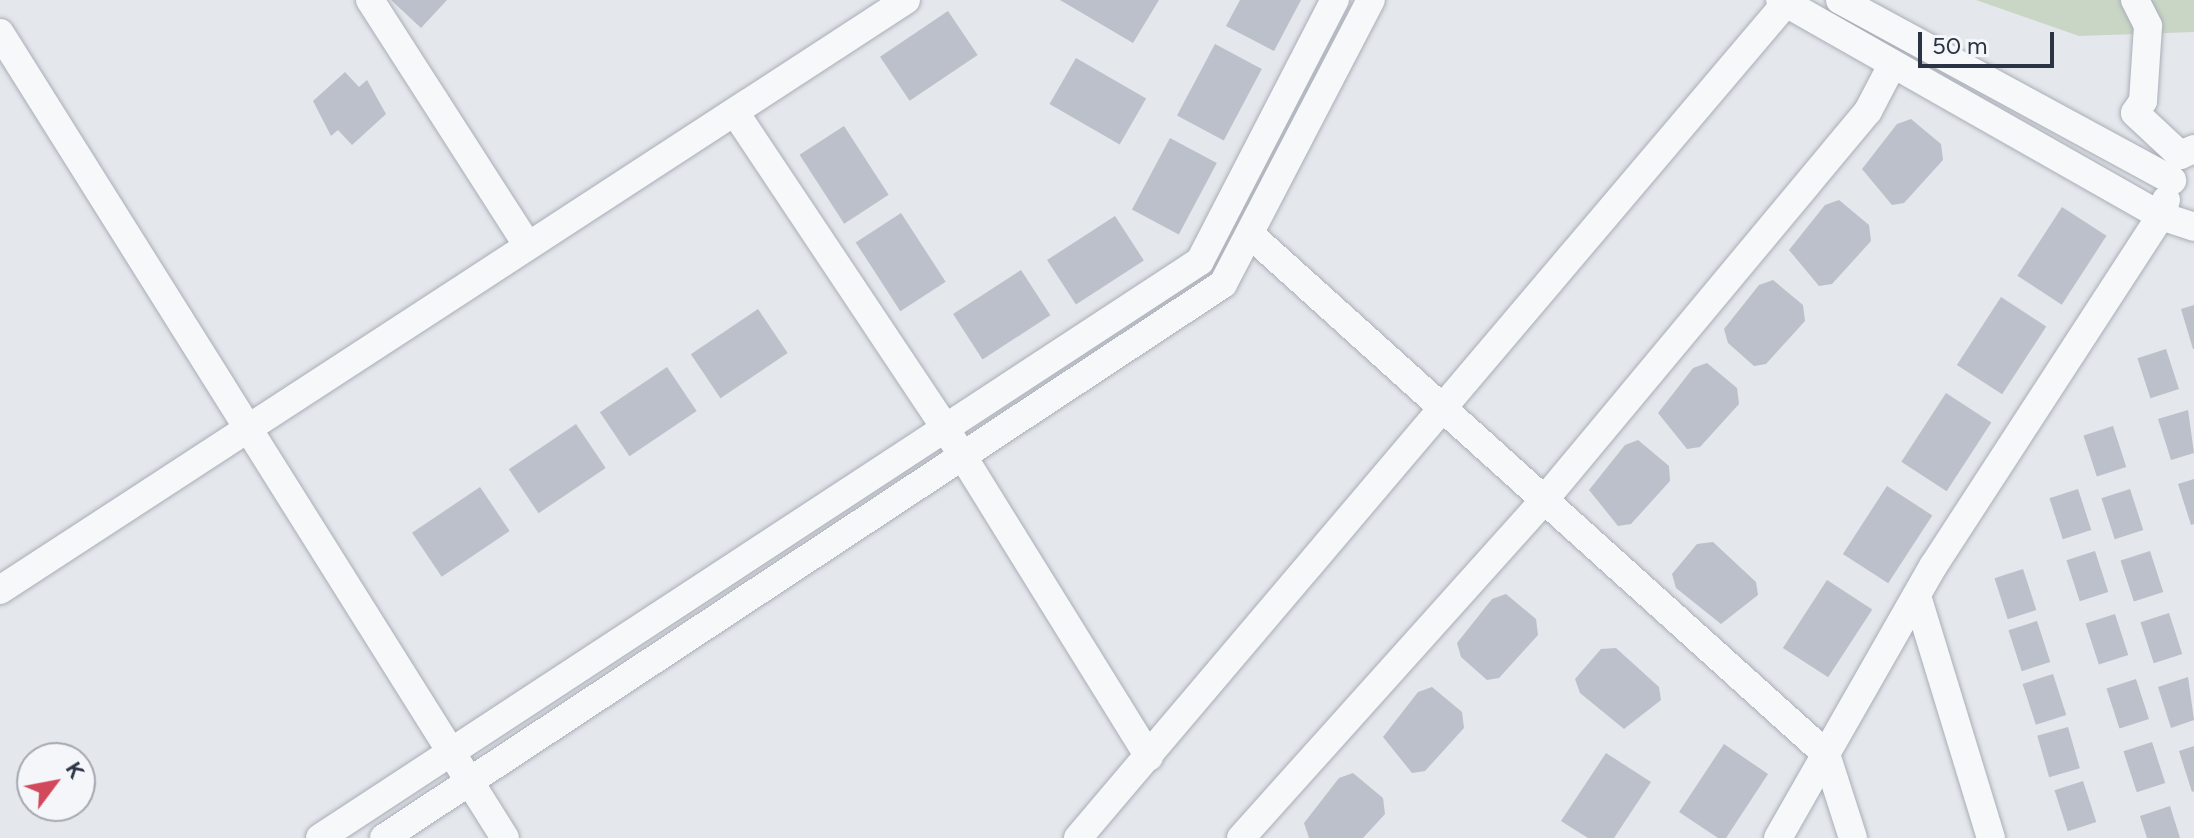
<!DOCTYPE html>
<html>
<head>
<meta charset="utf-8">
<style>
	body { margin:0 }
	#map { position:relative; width:2194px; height:838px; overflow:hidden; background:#e4e7ec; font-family:Figtree,sans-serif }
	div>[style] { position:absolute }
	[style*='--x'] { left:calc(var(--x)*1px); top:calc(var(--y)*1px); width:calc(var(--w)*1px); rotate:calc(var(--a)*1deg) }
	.green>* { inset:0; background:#c9d6c5 }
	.building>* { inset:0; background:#bbc0ca; transform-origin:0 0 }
	.roads { filter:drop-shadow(0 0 2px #a9aeb7) drop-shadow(0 0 2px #a9aeb7) }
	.minor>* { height:28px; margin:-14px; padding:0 14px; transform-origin:14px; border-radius:14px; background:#f7f8fa }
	span { translate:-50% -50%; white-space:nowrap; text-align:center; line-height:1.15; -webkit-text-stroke:8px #f4f6f9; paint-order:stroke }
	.north { position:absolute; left:16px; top:742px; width:80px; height:80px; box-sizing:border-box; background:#f4f6f9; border:2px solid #a4a8b1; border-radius:50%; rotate:58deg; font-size:22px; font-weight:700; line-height:32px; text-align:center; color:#2b3445 }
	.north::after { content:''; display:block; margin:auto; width:28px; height:36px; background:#d1495b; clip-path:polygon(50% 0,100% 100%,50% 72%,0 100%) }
	.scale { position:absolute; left:1918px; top:32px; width:136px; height:36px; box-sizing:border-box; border:4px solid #2b3445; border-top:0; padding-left:10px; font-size:24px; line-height:28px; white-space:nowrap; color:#2b3445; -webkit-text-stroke:6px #f4f6f9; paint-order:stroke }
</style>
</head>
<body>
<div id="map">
	<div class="green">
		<div style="clip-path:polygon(1976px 0,2194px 0,2194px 32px,2079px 36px)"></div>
	</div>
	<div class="building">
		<div style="clip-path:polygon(391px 0,447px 0,421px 28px)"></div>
		<div style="clip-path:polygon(1060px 0,1159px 0,1133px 43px)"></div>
		<div style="clip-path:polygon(1240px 0,1301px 0,1274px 51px,1226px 26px)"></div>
		<div style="left:948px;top:11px;width:53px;height:82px;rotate:56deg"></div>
		<div style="left:1215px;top:44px;width:53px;height:81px;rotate:28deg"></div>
		<div style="left:1076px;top:58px;width:81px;height:53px;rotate:30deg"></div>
		<div style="clip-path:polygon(345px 72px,359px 87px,367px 80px,386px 114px,352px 145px,338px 130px,331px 136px,313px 101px)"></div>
		<div style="clip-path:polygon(1911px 119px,1941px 144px,1943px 160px,1904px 203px,1892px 205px,1862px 169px,1897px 124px)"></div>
		<div style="left:844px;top:126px;width:82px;height:53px;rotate:57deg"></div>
		<div style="left:1170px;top:138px;width:53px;height:81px;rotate:28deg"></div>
		<div style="clip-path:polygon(1839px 200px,1869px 225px,1871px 241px,1832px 284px,1819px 286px,1789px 250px,1825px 205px)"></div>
		<div style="left:2062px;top:207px;width:53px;height:82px;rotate:33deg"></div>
		<div style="left:901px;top:213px;width:82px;height:54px;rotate:57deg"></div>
		<div style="left:1115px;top:216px;width:53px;height:81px;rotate:57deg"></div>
		<div style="left:1021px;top:270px;width:54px;height:81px;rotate:57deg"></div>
		<div style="clip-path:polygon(1773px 280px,1803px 305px,1805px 321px,1766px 364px,1754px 366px,1728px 343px,1724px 329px,1759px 285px)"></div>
		<div style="left:2001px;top:297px;width:54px;height:81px;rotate:33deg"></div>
		<div style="clip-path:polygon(2194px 305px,2194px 349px,2193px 349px,2181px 309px)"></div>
		<div style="left:758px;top:309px;width:53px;height:81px;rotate:56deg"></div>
		<div style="left:2166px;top:349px;width:42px;height:30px;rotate:72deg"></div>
		<div style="clip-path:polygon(1707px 363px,1737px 388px,1739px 404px,1700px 447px,1687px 449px,1658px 413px,1693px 368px)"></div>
		<div style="left:667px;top:367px;width:53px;height:81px;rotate:56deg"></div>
		<div style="left:1946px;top:393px;width:54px;height:82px;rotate:33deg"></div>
		<div style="clip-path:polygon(2188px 410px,2194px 453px,2171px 460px,2158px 419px)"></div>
		<div style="left:576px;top:424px;width:53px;height:81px;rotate:56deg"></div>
		<div style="left:2113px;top:426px;width:43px;height:31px;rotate:72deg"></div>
		<div style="clip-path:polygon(1638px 440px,1669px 466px,1670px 481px,1631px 524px,1618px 526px,1589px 490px,1625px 445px)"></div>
		<div style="clip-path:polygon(2194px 479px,2194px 524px,2191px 525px,2178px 484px)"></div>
		<div style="left:1887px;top:486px;width:54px;height:81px;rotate:33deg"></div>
		<div style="left:480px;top:487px;width:53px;height:82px;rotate:56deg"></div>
		<div style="left:2078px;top:489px;width:43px;height:30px;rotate:72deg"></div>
		<div style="left:2130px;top:489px;width:43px;height:30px;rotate:72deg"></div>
		<div style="clip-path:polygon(1713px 542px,1756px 582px,1758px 595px,1721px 624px,1676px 588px,1672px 574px,1697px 544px)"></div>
		<div style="left:2095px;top:551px;width:43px;height:30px;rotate:72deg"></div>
		<div style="left:2150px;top:551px;width:43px;height:31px;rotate:72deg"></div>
		<div style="left:2023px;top:569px;width:43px;height:30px;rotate:72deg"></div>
		<div style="left:1827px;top:580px;width:54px;height:81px;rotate:33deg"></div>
		<div style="clip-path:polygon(1506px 594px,1536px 619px,1538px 635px,1499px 678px,1487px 680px,1461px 657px,1457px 643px,1492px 599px)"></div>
		<div style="left:2169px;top:613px;width:43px;height:30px;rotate:72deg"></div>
		<div style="left:2115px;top:614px;width:43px;height:31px;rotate:72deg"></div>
		<div style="left:2037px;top:621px;width:43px;height:30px;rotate:72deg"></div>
		<div style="clip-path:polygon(1616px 648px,1659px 687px,1661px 700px,1624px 729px,1580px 693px,1575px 679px,1601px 649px)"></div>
		<div style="left:2053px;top:674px;width:43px;height:32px;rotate:72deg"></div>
		<div style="clip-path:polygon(2188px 677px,2194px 720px,2171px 728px,2158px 687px)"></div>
		<div style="left:2136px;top:679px;width:42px;height:31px;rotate:72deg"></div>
		<div style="clip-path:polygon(1432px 687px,1462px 712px,1464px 728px,1425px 771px,1412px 773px,1383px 737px,1418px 692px)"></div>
		<div style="left:2068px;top:727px;width:43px;height:32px;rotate:74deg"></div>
		<div style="left:2152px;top:742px;width:43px;height:30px;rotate:72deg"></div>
		<div style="clip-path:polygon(1724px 744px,1768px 774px,1726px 838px,1718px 838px,1679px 812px)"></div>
		<div style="clip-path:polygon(2194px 746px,2194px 791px,2192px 792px,2179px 751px)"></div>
		<div style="clip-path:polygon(1606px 753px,1651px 782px,1614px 838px,1588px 838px,1561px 821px)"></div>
		<div style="clip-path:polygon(1353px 773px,1383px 798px,1385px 814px,1363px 838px,1309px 838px,1304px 823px,1339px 778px)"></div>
		<div style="left:2083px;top:781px;width:43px;height:30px;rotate:72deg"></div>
		<div style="clip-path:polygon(2170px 806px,2180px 838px,2147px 838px,2140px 816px)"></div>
	</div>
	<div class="roads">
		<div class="minor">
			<div style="--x:370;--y:0;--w:292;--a:57.3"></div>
			<div style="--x:1840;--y:0;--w:378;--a:28.5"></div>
			<div style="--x:2135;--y:0;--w:29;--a:63"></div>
			<div style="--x:2148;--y:26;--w:75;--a:93.8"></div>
			<div style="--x:2143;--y:101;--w:14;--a:124"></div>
			<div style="--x:2135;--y:113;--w:62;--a:43"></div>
			<div style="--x:2180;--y:155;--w:15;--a:-23"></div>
			<div style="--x:0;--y:33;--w:950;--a:57.9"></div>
			<div style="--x:736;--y:114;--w:375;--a:56.3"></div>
			<div style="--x:944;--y:426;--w:389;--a:58.2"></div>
			<div style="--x:2166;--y:200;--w:17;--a:107"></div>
			<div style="--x:2161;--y:216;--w:35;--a:18"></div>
			<div style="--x:1253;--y:237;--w:772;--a:42.06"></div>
			<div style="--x:1826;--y:754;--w:88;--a:72.2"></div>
			<div style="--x:0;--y:590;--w:1081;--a:-33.07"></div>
			<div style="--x:1917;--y:596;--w:253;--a:73"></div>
			<div style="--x:320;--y:838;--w:1052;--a:-33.25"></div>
			<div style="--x:1200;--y:261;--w:294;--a:-62.7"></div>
			<div style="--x:384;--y:838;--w:1005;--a:-33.44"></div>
			<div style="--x:1223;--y:284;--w:320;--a:-62.5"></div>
			<div style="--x:1078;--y:838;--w:1095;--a:-49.71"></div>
			<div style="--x:1241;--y:838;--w:455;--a:-48.1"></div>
			<div style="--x:1545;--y:499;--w:505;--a:-50.22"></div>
			<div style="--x:1868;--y:111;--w:52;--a:-62.4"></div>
			<div style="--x:1778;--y:838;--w:314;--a:-60.3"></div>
			<div style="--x:1934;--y:565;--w:416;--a:-57"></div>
			<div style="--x:2161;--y:216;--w:438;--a:-150.4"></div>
		</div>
	</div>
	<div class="north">K</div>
	<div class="scale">50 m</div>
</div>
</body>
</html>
